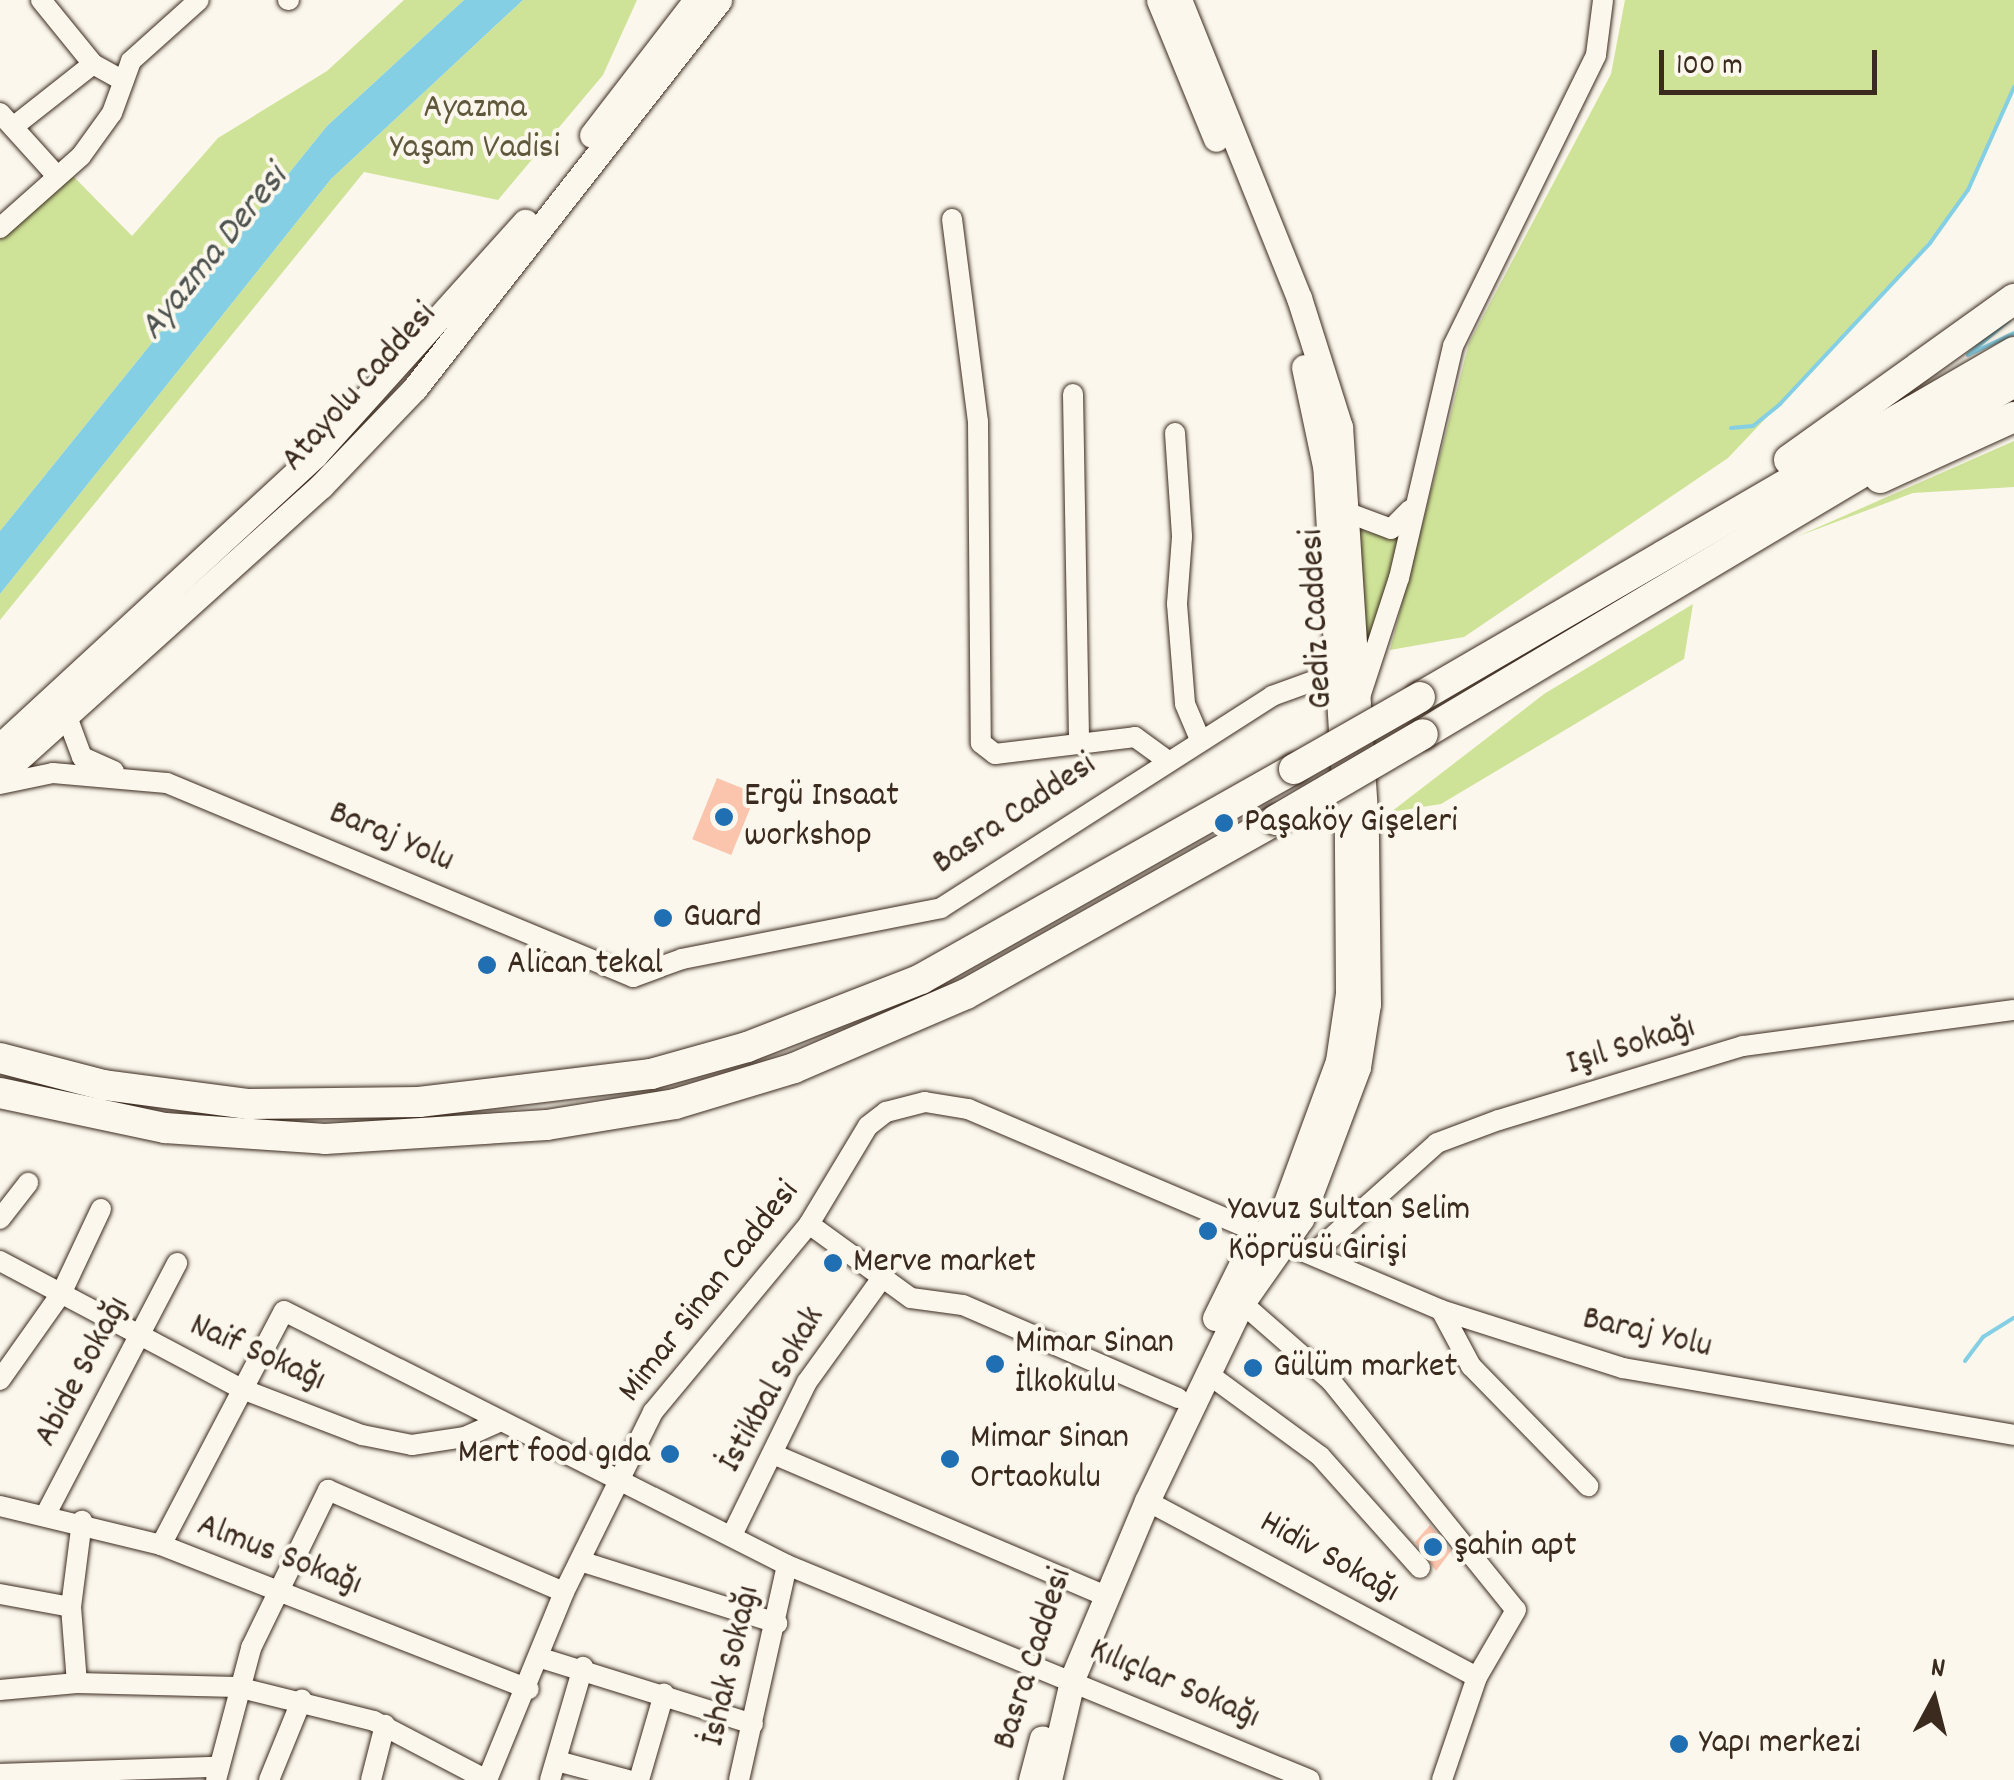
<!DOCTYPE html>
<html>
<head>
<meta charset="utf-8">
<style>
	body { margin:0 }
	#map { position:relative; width:2014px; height:1780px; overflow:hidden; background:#fbf7ec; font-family:Dekko,sans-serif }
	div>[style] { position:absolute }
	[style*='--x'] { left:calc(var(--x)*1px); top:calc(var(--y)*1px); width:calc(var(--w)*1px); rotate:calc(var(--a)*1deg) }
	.green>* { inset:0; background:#cfe398 }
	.water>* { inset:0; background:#84cfe4 }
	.stream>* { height:4px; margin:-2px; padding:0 2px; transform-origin:2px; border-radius:2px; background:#84cfe4 }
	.building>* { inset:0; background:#fac4ad; transform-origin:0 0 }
	.roads { filter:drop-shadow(0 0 2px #3b2a1e) drop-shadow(0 0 2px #3b2a1e) }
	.minor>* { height:20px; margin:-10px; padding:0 10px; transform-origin:10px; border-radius:10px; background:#fbf7ec }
	.major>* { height:25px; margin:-12.5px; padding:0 12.5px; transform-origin:12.5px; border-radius:12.5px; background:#fbf7ec }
	.highway>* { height:30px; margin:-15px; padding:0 15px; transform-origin:15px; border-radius:15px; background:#fbf7ec }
	.bridges { filter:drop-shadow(0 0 2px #3b2a1e) drop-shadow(0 0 2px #3b2a1e) }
	.highway-bridge>* { height:30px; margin:-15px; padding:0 15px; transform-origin:15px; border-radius:15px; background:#fbf7ec }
	.dots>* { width:28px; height:28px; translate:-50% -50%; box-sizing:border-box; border:5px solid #fbf7ec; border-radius:50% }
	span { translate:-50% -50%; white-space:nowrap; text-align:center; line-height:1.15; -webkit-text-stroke:8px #fbf7ec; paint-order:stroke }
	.park-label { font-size:35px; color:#60583c }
	.street-label { font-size:35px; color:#3b2a1e }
	.poi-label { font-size:35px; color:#3b2a1e }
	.left { translate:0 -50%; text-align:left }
	.right { translate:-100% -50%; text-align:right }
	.water-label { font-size:38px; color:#4d5350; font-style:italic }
	.north { position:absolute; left:1884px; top:1650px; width:100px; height:100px; -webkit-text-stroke:8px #fbf7ec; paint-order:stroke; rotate:7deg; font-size:28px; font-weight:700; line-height:40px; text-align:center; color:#3b2a1e }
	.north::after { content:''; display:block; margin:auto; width:35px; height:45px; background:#3b2a1e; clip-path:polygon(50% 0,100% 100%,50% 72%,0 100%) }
	.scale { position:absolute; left:1659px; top:50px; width:218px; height:45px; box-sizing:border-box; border:5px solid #3b2a1e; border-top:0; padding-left:12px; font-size:30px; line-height:35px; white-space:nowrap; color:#3b2a1e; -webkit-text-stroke:8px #fbf7ec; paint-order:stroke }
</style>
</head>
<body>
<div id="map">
	<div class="green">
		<div style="clip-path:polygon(404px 0,464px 0,327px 126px,0 531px,0 239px,73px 176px,132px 236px,218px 138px,327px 71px)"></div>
		<div style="clip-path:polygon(523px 0,637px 0,603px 75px,498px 200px,364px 172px,0 620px,0 594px,331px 179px)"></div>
		<div style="clip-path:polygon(1625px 0,2014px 0,2014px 85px,1968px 190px,1905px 272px,1728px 458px,1464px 637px,1390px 650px,1469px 343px,1611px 74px)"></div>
		<div style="clip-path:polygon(2014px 441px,2014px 487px,1913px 493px,1796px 537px)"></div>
		<div style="clip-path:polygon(1404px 528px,1367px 666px,1360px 530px,1389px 538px)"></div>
		<div style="clip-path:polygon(1693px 604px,1684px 659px,1441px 804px,1391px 812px,1544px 694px)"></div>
	</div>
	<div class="water">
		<div style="clip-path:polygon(464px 0,523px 0,331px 179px,0 594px,0 531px,327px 126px)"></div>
	</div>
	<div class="stream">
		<div style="--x:2009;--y:320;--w:54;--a:139.5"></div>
		<div style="--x:1968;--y:355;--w:51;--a:-25.6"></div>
		<div style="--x:1731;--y:428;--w:22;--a:-5"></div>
		<div style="--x:1753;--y:426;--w:35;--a:-39"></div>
		<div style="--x:1780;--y:404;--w:220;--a:-47"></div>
		<div style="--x:1930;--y:243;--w:65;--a:-54.4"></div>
		<div style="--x:1968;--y:190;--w:113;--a:-65.9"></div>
		<div style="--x:1965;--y:1361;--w:30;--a:-53"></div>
		<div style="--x:1983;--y:1337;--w:36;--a:-32"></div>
	</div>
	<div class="building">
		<div style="left:717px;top:778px;width:42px;height:66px;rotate:22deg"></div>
		<div style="clip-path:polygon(1430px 1525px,1451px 1551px,1436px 1571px,1415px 1542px)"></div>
	</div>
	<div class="roads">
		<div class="minor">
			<div style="--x:41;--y:0;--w:82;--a:50.9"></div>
			<div style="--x:93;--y:64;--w:35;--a:29"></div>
			<div style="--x:288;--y:0;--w:1;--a:0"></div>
			<div style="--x:0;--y:113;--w:84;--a:47.9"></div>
			<div style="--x:13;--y:127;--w:102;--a:-38.2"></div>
			<div style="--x:952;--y:219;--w:205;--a:82.7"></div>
			<div style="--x:978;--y:422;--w:321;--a:89.5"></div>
			<div style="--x:981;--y:743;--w:18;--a:38"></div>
			<div style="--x:995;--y:754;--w:141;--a:-6.9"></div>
			<div style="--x:1135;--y:737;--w:37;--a:36"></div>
			<div style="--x:0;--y:228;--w:108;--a:-41.6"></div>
			<div style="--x:81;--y:156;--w:53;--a:-54.2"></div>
			<div style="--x:112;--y:113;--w:55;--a:-69.9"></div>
			<div style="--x:131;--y:61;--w:91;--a:-41.9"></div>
			<div style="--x:1073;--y:394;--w:350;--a:89"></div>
			<div style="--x:1175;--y:433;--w:104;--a:86.1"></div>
			<div style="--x:1182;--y:537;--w:67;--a:94.3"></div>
			<div style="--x:1177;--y:604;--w:100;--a:85.4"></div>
			<div style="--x:1185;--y:704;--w:38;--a:67"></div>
			<div style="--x:1346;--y:512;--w:48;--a:20.7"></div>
			<div style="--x:1391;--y:529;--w:27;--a:-45"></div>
			<div style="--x:1360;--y:697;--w:125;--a:-71.9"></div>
			<div style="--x:1399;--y:578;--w:238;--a:-76.9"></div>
			<div style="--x:1453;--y:346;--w:324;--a:-63.8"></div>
			<div style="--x:1596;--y:55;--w:55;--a:-82.7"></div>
			<div style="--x:66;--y:714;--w:46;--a:69.6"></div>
			<div style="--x:82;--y:757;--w:35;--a:24"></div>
			<div style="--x:0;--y:784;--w:54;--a:-11.7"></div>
			<div style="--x:53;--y:773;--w:114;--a:5"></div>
			<div style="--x:167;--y:783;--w:505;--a:22.6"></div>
			<div style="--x:633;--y:977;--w:52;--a:-20.2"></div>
			<div style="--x:682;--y:959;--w:264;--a:-11.1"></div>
			<div style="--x:941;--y:908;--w:393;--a:-32.6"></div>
			<div style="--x:1272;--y:696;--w:82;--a:-20"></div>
			<div style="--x:0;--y:1219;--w:46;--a:-52.1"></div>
			<div style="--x:809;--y:1224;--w:126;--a:36"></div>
			<div style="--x:911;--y:1298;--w:52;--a:7.7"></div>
			<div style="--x:963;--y:1305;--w:234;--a:23.4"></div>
			<div style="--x:1313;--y:1254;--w:166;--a:-41.8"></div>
			<div style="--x:1437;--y:1143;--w:66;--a:-20.4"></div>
			<div style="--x:1499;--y:1120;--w:255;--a:-16.9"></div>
			<div style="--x:1743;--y:1046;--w:273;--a:-7.6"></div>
			<div style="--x:0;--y:1261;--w:274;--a:27.9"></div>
			<div style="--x:242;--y:1389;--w:129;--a:21"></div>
			<div style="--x:362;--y:1435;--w:51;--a:11.3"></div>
			<div style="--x:412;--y:1445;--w:54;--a:-8.6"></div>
			<div style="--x:465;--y:1437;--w:39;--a:-24"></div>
			<div style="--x:1242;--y:1303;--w:118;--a:41.2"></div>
			<div style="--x:1331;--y:1381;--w:294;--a:51.1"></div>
			<div style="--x:1516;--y:1610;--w:78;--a:120.2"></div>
			<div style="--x:1477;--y:1677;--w:109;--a:108.8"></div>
			<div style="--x:1441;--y:1310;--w:64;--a:61.8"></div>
			<div style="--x:1471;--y:1366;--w:168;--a:45.7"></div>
			<div style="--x:1207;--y:1373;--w:140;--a:36.3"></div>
			<div style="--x:1320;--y:1456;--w:150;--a:48.2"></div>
			<div style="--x:0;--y:1380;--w:105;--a:-54.7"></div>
			<div style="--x:61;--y:1294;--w:94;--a:-64.8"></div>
			<div style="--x:773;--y:1454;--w:362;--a:23.1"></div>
			<div style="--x:1147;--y:1501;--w:374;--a:28.1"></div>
			<div style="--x:0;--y:1506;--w:166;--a:13.6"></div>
			<div style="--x:161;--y:1545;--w:395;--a:21.4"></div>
			<div style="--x:47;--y:1512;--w:281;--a:-62.4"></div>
			<div style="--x:732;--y:1535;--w:170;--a:-63.9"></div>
			<div style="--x:807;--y:1382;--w:123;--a:-54.2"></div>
			<div style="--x:161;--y:1545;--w:264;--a:-62.3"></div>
			<div style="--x:284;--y:1311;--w:563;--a:26.79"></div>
			<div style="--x:787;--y:1565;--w:565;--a:22.35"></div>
			<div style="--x:580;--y:1561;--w:207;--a:17.5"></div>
			<div style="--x:0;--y:1594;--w:72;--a:10.4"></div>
			<div style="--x:541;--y:1658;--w:222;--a:17.3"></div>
			<div style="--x:77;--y:1683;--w:76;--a:-94.5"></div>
			<div style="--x:71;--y:1607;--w:87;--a:-82.7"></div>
			<div style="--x:0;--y:1690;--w:77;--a:-5.2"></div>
			<div style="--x:77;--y:1683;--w:160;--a:1.4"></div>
			<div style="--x:237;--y:1687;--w:141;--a:13.9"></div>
			<div style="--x:374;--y:1721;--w:127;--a:27.6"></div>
			<div style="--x:557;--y:1761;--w:73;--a:15"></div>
			<div style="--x:0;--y:1774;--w:214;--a:-1.9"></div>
			<div style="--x:216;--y:1780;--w:137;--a:-75.1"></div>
			<div style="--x:251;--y:1648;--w:176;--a:-64"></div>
			<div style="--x:328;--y:1490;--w:257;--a:23.4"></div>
			<div style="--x:269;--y:1780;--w:87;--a:-67.8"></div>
			<div style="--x:371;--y:1780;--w:57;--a:-75.7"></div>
			<div style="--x:487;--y:1780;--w:203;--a:-67.7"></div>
			<div style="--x:564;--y:1592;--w:201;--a:-63.7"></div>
			<div style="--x:653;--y:1412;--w:244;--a:-50.3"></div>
			<div style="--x:809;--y:1224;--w:114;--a:-59"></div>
			<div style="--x:868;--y:1126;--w:23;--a:-38"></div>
			<div style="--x:886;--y:1112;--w:40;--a:-14.4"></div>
			<div style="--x:925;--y:1102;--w:44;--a:9.2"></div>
			<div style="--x:968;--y:1109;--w:514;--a:23.02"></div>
			<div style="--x:1441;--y:1310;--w:191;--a:17.7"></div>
			<div style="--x:1623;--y:1368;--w:397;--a:9.7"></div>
			<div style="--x:550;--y:1780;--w:118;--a:-73.7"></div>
			<div style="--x:639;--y:1780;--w:90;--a:-73.8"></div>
			<div style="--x:739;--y:1780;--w:220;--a:-77.4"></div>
		</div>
		<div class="major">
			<div style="--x:1159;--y:0;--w:150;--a:67.7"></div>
			<div style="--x:592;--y:135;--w:170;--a:-52.4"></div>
			<div style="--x:0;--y:746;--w:429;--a:-42.7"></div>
			<div style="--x:315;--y:455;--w:314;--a:-48"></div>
			<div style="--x:0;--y:775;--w:432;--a:-42"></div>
			<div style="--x:321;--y:486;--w:136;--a:-46.2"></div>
			<div style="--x:415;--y:388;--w:493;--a:-51.9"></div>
			<div style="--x:1215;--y:1318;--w:66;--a:-63.8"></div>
			<div style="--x:1244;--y:1259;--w:65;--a:-51.9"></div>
			<div style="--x:1284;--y:1208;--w:157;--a:-69.8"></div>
			<div style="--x:1338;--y:1061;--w:69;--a:-81.6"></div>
			<div style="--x:1348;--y:993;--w:161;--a:-90.4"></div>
			<div style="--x:1347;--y:832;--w:367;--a:-93.4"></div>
			<div style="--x:1325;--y:466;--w:101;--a:-102"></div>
			<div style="--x:1031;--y:1780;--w:43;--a:-75.3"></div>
			<div style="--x:1049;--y:1780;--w:106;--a:-76.9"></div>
			<div style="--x:1073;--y:1677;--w:191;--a:-67.2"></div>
			<div style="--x:1147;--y:1501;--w:220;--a:-64.4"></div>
			<div style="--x:1242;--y:1303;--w:103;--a:-54.9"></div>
			<div style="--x:1301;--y:1219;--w:162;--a:-69.4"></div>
			<div style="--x:1358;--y:1067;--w:64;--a:-81"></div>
			<div style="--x:1368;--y:1004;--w:176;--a:-90.7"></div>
			<div style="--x:1366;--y:828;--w:402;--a:-93.7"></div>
			<div style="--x:1340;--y:427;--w:135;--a:-107.6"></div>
			<div style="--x:1299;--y:298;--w:321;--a:-111.9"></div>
		</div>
		<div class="highway">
			<div style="--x:1789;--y:460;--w:277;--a:-35.6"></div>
			<div style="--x:1880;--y:478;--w:147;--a:-24.5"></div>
			<div style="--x:1420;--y:697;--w:687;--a:-30.15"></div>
			<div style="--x:1423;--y:734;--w:688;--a:-30.78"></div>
			<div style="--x:0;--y:1058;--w:107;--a:14.6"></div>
			<div style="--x:104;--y:1085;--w:146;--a:7.5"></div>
			<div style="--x:249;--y:1104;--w:170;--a:-0.7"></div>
			<div style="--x:419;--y:1102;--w:234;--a:-6.9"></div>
			<div style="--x:651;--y:1074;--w:100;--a:-15.7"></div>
			<div style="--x:747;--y:1047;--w:187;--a:-21.3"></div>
			<div style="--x:921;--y:979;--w:428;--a:-29.4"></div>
			<div style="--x:0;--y:1093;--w:169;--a:12"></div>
			<div style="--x:165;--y:1128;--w:160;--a:3.9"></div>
			<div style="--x:325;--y:1139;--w:222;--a:-3.6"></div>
			<div style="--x:547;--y:1125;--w:130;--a:-9.3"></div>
			<div style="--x:675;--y:1104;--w:124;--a:-16.8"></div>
			<div style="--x:794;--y:1068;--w:187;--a:-23.3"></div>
			<div style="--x:966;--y:994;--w:355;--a:-29.3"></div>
		</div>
	</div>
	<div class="bridges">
		<div class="highway-bridge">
			<div style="--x:1294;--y:769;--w:145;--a:-29.7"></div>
			<div style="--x:1276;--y:820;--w:170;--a:-30.3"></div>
		</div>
	</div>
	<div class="dots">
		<div style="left:724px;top:817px;background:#1f6fb2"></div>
		<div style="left:1224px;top:823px;background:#1f6fb2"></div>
		<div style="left:663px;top:918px;background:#1f6fb2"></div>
		<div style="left:487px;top:965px;background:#1f6fb2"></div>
		<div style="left:1208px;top:1231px;background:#1f6fb2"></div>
		<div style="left:833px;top:1263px;background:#1f6fb2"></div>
		<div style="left:995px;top:1364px;background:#1f6fb2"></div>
		<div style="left:1253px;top:1368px;background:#1f6fb2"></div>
		<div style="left:670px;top:1454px;background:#1f6fb2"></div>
		<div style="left:950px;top:1459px;background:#1f6fb2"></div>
		<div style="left:1433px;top:1547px;background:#1f6fb2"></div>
		<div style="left:1679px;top:1744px;background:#1f6fb2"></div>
	</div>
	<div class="park-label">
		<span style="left:475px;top:129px">Ayazma<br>Yaşam Vadisi</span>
	</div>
	<div class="street-label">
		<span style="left:360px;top:388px;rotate:-48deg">Atayolu Caddesi</span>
		<span style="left:1318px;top:619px;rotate:-93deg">Gediz Caddesi</span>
		<span style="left:1015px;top:815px;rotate:-34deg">Basra Caddesi</span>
		<span style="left:391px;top:838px;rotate:23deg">Baraj Yolu</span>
		<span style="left:1631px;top:1047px;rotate:-17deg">Işıl Sokağı</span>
		<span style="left:710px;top:1292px;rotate:-52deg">Mimar Sinan Caddesi</span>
		<span style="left:1647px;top:1334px;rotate:13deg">Baraj Yolu</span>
		<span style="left:257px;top:1354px;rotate:24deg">Naif Sokağı</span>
		<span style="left:83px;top:1372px;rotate:-62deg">Abide Sokağı</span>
		<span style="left:773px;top:1390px;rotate:-61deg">İstikbal Sokak</span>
		<span style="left:279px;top:1556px;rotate:21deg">Almus Sokağı</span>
		<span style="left:1329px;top:1558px;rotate:29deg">Hidiv Sokağı</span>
		<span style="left:1034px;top:1659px;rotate:-72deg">Basra Caddesi</span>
		<span style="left:732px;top:1666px;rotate:-77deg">İshak Sokağı</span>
		<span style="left:1174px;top:1685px;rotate:23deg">Kılıçlar Sokağı</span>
	</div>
	<div class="poi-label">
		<span class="left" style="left:744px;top:817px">Ergü Insaat<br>workshop</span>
		<span class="left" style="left:1244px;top:823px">Paşaköy Gişeleri</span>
		<span class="left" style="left:683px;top:918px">Guard</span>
		<span class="left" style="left:507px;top:965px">Alican tekal</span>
		<span class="left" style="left:1228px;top:1231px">Yavuz Sultan Selim<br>Köprüsü Girişi</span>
		<span class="left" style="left:853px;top:1263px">Merve market</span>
		<span class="left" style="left:1015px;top:1364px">Mimar Sinan<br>İlkokulu</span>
		<span class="left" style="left:1273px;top:1368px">Gülüm market</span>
		<span class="left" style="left:970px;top:1459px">Mimar Sinan<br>Ortaokulu</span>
		<span class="right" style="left:650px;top:1454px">Mert food gıda</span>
		<span class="left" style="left:1453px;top:1547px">şahin apt</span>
		<span class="left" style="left:1699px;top:1744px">Yapı merkezi</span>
	</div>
	<div class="water-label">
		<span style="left:215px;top:254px;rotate:-51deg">Ayazma Deresi</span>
	</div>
	<div class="north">N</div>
	<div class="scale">100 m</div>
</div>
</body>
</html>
